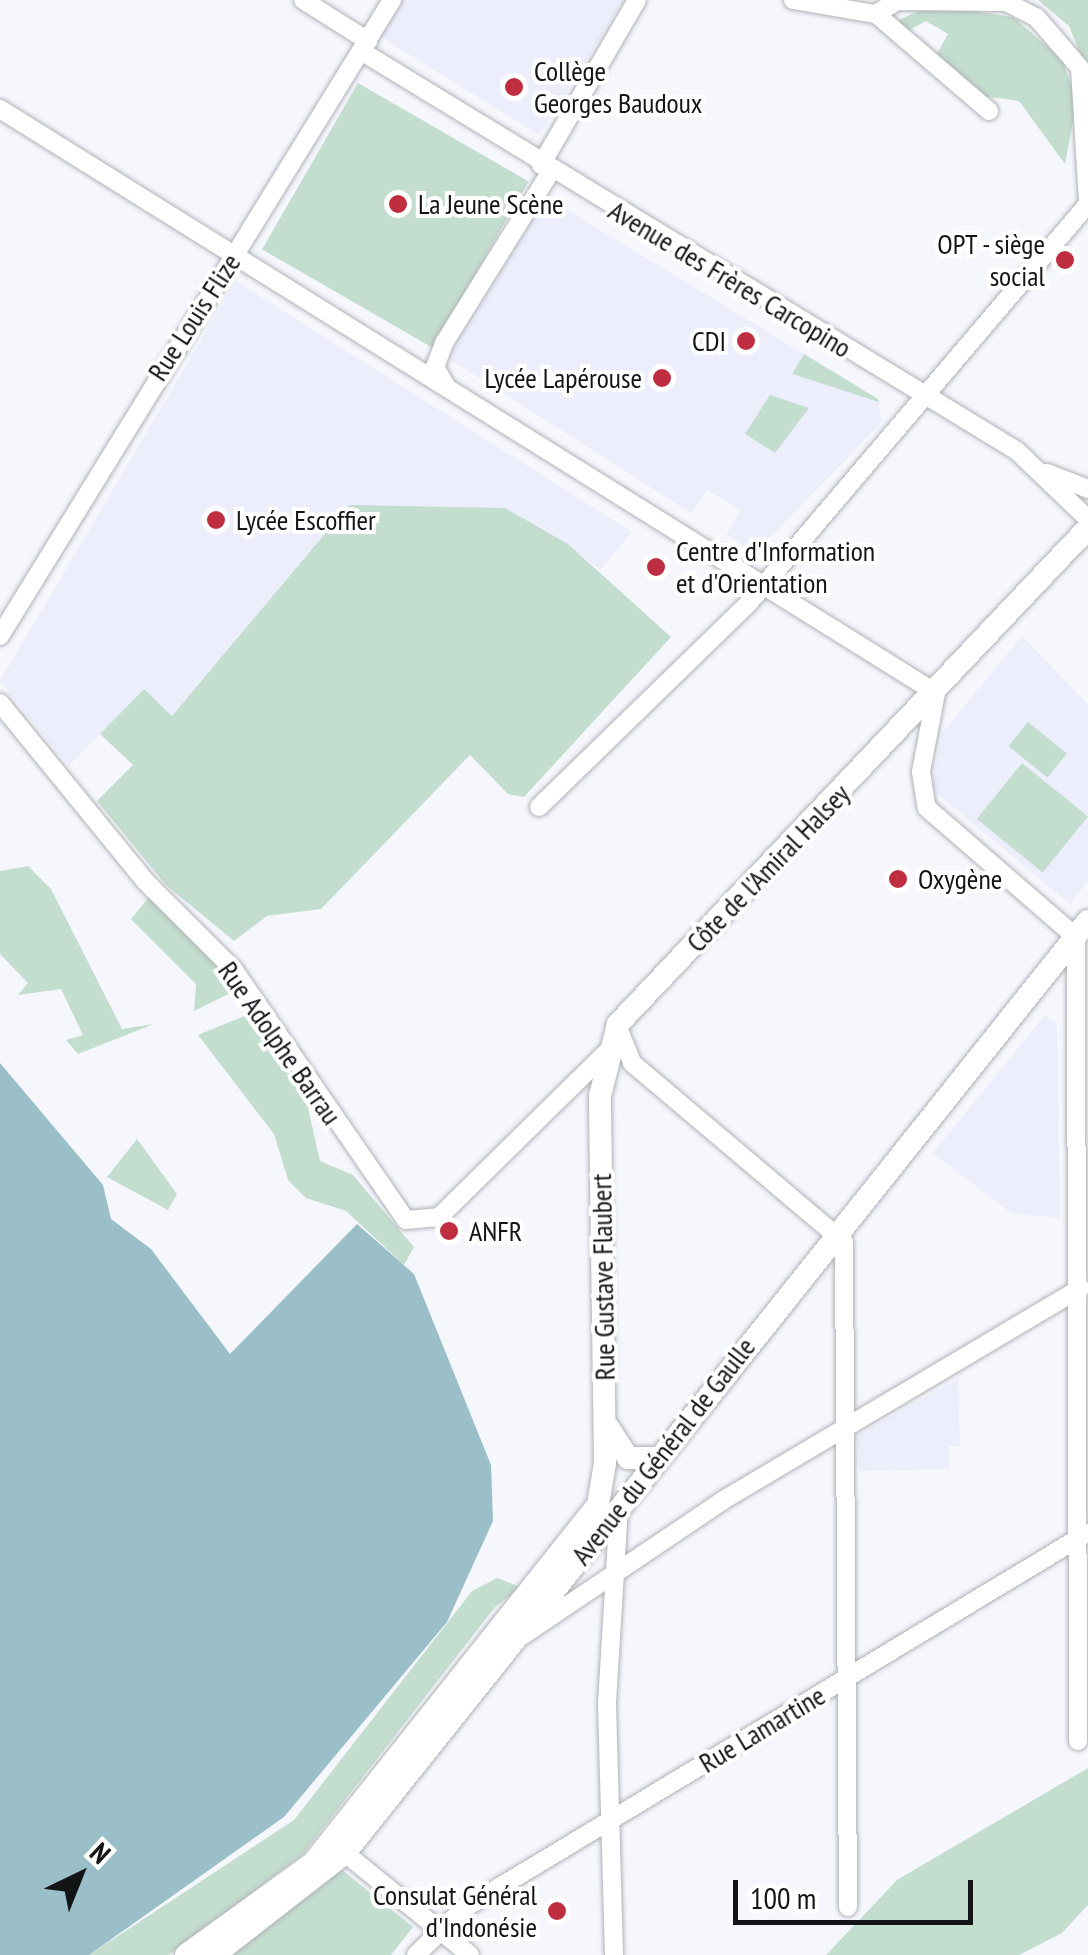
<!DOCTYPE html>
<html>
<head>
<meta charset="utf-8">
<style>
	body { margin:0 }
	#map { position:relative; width:1088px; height:1955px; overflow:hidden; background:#f6f7fd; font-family:"PT Sans Narrow",sans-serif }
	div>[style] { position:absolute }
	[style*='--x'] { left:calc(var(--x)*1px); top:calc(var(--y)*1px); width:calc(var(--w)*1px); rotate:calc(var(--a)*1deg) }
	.built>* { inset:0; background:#edeefc }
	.green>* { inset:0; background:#c3ddcf; transform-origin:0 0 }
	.water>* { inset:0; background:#9abfc8 }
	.roads { filter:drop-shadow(0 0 2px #b0b1b7) drop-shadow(0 0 2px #b0b1b7) }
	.minor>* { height:18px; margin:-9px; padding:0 9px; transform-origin:9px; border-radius:9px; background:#fff }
	.major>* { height:22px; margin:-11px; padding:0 11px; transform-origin:11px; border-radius:11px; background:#fff }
	.dots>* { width:28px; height:28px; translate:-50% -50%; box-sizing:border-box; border:5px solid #fff; border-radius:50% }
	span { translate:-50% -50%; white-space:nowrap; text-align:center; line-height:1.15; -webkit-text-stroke:8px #fff; paint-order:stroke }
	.poi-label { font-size:28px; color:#131416 }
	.left { translate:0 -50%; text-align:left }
	.right { translate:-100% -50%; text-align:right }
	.street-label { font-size:28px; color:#131416 }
	.north { position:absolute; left:30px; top:1825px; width:100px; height:100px; -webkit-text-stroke:8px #fff; paint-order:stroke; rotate:43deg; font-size:28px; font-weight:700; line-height:40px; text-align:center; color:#131416 }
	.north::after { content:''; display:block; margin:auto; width:35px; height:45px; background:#131416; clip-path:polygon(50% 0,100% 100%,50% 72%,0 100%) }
	.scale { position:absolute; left:733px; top:1880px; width:240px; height:45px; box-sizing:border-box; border:5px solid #131416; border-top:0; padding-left:12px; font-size:30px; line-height:35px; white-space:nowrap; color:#131416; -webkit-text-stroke:8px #fff; paint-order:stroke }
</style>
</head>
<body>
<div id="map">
	<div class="built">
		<div style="clip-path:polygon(401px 0,624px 0,539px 135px,379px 36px)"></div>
		<div style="clip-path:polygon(546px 197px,878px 399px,882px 422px,755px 553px,726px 535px,740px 510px,707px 490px,691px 513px,448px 358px)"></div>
		<div style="clip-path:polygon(236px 281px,632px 532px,600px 570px,568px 544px,349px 505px,171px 717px,143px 690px,69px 766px,0 681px)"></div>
		<div style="clip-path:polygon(1022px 636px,1088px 704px,1088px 881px,1070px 904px,932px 789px,942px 733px)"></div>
		<div style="clip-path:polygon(1045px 1015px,1057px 1024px,1060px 1218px,1011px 1213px,933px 1153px)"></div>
		<div style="clip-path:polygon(958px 1379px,960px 1446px,949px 1446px,949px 1469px,859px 1471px,858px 1435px)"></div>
	</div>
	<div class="green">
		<div style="clip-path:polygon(1038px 0,1088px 0,1088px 73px,1069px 26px)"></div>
		<div style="clip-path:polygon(932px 5px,1013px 17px,1062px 59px,1077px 101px,1065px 164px,1019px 101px,975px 95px,935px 57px,948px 34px,926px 21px,904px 33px,899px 20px)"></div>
		<div style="left:358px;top:83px;width:197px;height:192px;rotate:30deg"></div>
		<div style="clip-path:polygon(804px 354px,878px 399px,879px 402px,792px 374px)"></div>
		<div style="clip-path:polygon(770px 395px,809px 408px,775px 453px,745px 434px)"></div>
		<div style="clip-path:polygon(349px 505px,505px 508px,568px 544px,671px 637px,524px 797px,508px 794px,470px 755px,321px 909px,267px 916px,234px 941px,166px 885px,97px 801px,133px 765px,100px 734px,144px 689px,172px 716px)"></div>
		<div style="left:1028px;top:722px;width:50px;height:31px;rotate:39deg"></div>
		<div style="left:1022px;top:763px;width:85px;height:72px;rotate:39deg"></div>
		<div style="clip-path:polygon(28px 866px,51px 889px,122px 1029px,154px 1024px,78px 1054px,66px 1040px,83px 1035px,61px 989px,18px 995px,28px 983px,0 954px,0 871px)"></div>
		<div style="clip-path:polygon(148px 898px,217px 960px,235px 991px,194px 1011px,196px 984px,131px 919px)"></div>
		<div style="clip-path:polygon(249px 1014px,306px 1099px,320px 1161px,353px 1175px,414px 1247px,404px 1265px,346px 1211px,306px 1198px,288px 1180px,274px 1134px,198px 1035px)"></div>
		<div style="clip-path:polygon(137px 1139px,177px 1194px,168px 1210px,107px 1177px)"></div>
		<div style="clip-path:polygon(497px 1578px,521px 1587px,495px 1607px,303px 1854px,169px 1955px,89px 1955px,294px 1820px,472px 1591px)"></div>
		<div style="clip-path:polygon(1088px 1768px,1088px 1905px,1062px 1933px,1019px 1955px,826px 1955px,897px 1880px)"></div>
		<div style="clip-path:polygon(342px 1870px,413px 1927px,391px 1955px,227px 1955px)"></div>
	</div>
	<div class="water">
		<div style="clip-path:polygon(0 1063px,103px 1185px,111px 1219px,151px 1249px,230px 1354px,357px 1224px,414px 1274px,491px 1465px,493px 1521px,447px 1622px,284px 1817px,89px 1955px,0 1955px)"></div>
	</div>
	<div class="roads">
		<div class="minor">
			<div style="--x:303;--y:0;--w:77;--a:32.2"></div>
			<div style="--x:793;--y:0;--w:84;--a:9.6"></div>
			<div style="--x:876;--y:14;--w:25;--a:-32"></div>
			<div style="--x:897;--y:1;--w:109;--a:0.5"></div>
			<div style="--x:1006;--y:2;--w:34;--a:27"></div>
			<div style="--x:1036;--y:17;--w:67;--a:49.2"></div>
			<div style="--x:1080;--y:68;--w:136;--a:86.6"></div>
			<div style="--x:876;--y:14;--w:149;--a:40.6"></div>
			<div style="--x:361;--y:51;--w:768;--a:31.37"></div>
			<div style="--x:1017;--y:451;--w:98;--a:43.8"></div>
			<div style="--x:0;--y:109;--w:1103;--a:31.96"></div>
			<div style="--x:936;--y:693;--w:80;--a:100.8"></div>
			<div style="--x:921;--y:772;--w:36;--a:81"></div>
			<div style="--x:927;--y:808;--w:197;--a:40.9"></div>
			<div style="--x:1076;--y:937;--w:804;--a:89.86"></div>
			<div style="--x:541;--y:165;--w:191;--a:-59.8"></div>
			<div style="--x:446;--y:386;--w:22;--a:-120"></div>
			<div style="--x:435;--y:367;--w:26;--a:-69"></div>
			<div style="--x:444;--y:343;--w:203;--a:-58.1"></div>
			<div style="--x:1047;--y:473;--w:44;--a:21.3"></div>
			<div style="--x:0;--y:636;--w:747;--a:-58.35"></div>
			<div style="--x:0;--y:703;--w:230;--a:50.8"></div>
			<div style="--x:145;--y:881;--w:126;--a:45"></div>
			<div style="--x:234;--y:970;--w:303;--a:55.5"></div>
			<div style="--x:406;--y:1220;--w:33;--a:-5"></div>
			<div style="--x:439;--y:1217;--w:240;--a:-44.5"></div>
			<div style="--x:539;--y:807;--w:291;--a:-44.2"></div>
			<div style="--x:748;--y:604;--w:525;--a:-49.64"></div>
			<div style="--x:619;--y:1030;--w:35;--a:68"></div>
			<div style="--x:632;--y:1063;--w:277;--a:40.2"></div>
			<div style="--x:844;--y:1242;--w:665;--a:89.66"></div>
			<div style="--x:522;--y:1636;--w:241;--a:-34"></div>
			<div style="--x:722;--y:1501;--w:417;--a:-30.7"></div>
			<div style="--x:345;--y:1853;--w:161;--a:39.2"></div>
			<div style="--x:416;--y:1955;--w:66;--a:-44.4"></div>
			<div style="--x:463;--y:1909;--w:729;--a:-31.07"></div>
			<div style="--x:614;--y:1955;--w:252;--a:-91.6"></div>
			<div style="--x:607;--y:1703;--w:194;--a:-86.5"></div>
		</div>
		<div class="major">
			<div style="--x:608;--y:1427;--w:37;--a:57"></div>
			<div style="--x:628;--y:1458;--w:28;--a:0"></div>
			<div style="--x:186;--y:1955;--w:157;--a:-35.9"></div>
			<div style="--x:313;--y:1863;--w:458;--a:-51.5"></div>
			<div style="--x:598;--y:1505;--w:43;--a:-80.5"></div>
			<div style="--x:605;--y:1463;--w:367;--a:-90.8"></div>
			<div style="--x:600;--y:1096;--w:74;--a:-76"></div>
			<div style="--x:618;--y:1024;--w:683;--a:-46.54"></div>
			<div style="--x:214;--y:1955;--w:166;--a:-37.9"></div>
			<div style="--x:345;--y:1853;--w:1192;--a:-51.44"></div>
		</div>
	</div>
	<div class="dots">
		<div style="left:514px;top:87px;background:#be2e40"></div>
		<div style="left:398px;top:204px;background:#be2e40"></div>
		<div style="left:1065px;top:260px;background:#be2e40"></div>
		<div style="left:746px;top:341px;background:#be2e40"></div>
		<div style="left:662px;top:378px;background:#be2e40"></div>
		<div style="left:216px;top:520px;background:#be2e40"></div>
		<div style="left:656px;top:567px;background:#be2e40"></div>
		<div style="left:898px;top:879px;background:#be2e40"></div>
		<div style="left:449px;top:1231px;background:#be2e40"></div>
		<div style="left:557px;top:1911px;background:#be2e40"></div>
	</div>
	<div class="poi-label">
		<span class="left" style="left:534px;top:87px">Collège<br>Georges Baudoux</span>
		<span class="left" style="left:418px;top:204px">La Jeune Scène</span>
		<span class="right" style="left:1045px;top:260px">OPT - siège<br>social</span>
		<span class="right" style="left:726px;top:341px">CDI</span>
		<span class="right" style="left:642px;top:378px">Lycée Lapérouse</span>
		<span class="left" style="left:236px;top:520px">Lycée Escoffier</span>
		<span class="left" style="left:676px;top:567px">Centre d'Information<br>et d'Orientation</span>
		<span class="left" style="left:918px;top:879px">Oxygène</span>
		<span class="left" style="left:469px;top:1231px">ANFR</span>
		<span class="right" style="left:537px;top:1911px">Consulat Général<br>d'Indonésie</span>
	</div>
	<div class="street-label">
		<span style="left:730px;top:279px;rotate:31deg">Avenue des Frères Carcopino</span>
		<span style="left:194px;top:317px;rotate:-57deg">Rue Louis Flize</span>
		<span style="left:768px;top:868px;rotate:-46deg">Côte de l'Amiral Halsey</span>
		<span style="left:280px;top:1043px;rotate:55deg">Rue Adolphe Barrau</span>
		<span style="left:603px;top:1277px;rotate:-91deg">Rue Gustave Flaubert</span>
		<span style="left:663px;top:1451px;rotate:-52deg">Avenue du Général de Gaulle</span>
		<span style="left:762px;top:1729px;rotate:-31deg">Rue Lamartine</span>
	</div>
	<div class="north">N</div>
	<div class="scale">100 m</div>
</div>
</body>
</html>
